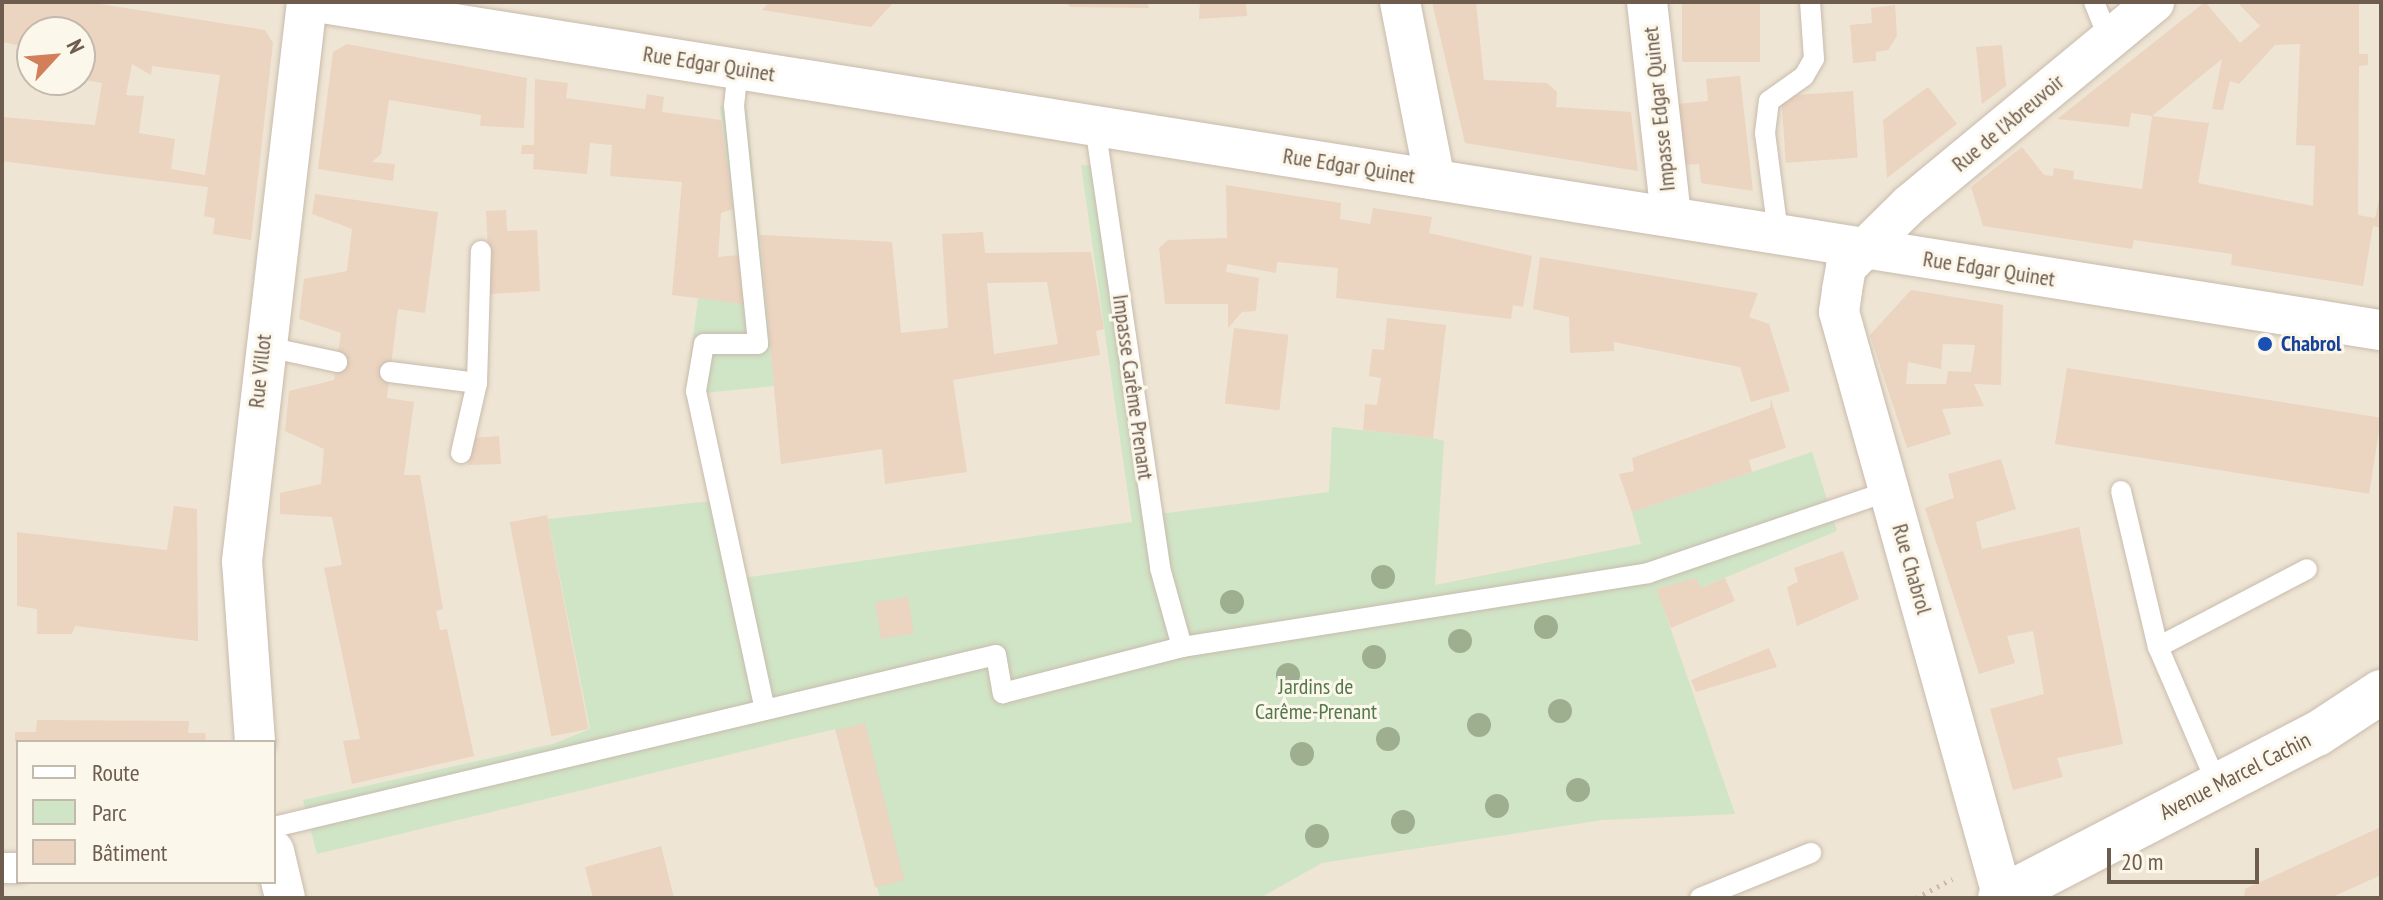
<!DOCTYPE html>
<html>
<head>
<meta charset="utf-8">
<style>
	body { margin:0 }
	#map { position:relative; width:2383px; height:900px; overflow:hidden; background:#f9f3e5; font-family:"PT Sans Narrow",sans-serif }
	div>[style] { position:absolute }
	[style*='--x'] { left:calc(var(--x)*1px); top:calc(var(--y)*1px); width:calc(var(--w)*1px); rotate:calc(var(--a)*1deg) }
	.residential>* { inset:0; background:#efe5d4 }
	.green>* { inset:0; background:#d0e4c6 }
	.building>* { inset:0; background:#ebd4c0; transform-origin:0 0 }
	.path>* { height:5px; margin-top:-2.5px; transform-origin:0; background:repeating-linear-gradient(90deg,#cfb8a4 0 2px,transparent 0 8px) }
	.roads { filter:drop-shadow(0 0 2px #c8bbad) drop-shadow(0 0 2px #c8bbad) }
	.service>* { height:20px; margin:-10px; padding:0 10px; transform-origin:10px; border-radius:10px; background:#fff }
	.pedestrian>* { height:30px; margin:-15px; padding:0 15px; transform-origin:15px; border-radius:15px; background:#fff }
	.minor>* { height:40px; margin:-20px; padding:0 20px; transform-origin:20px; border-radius:20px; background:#fff }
	.tertiary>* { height:44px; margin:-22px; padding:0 22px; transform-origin:22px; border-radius:22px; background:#fff }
	.trees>* { width:24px; height:24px; margin:-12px; border-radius:50%; background:#9eaf90 }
	.dots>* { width:22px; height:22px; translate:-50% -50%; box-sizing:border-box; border:4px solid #fcf7eb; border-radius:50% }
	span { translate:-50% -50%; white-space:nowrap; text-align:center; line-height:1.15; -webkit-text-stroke:6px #fcf7eb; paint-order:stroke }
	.street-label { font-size:22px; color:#6e5c4e }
	.transit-label { font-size:22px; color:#164399; font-weight:700 }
	.left { translate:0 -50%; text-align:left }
	.park-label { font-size:22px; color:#54784b }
	.frame { position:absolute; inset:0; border:4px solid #6e5c4e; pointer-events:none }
	.legend { position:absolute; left:16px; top:740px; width:260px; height:144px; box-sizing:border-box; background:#fcf7eb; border:2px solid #c3b9ac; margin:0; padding:10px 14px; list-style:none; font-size:24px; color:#6e5c4e }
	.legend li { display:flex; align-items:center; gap:16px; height:40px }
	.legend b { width:40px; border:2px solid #c3b9ac }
	.north { position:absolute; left:16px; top:16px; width:80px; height:80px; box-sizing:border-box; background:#fcf7eb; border:2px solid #c3b9ac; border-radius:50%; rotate:64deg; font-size:22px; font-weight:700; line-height:32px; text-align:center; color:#6e5c4e }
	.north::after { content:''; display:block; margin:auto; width:28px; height:36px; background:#d37f5a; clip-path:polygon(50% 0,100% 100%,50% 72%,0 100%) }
	.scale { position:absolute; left:2107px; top:848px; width:152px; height:36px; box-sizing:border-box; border:4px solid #6e5c4e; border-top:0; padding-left:10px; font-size:24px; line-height:28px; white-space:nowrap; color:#6e5c4e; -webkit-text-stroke:6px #fcf7eb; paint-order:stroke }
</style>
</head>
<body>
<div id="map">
	<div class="residential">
		<div style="clip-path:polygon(evenodd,2px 2px,2381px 2px,2381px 898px,2px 898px,2px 2px,32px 32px,80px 32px,80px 80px,32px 80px,32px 32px,2px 2px,18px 742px,274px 742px,274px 882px,18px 882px,18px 742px)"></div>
	</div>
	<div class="green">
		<div style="clip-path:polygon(720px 106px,747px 110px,774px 386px,704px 393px,743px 578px,1132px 522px,1081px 165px,1103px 167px,1159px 514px,1329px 492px,1332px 427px,1433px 438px,1444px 441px,1435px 585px,1641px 544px,1632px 512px,1812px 452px,1837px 531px,1662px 604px,1735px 814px,1603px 820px,1322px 863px,1260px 898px,880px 898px,835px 729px,317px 854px,303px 800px,553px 744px,590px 729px,548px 519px,710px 501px,686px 393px,698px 298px,744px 303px)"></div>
	</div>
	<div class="building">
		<div style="clip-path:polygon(evenodd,2px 2px,87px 2px,265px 30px,273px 43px,251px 240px,213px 234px,215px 218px,204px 216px,208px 187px,2px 161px,2px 117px,95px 125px,102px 83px,80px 79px,80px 32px,32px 32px,32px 48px,2px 42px,2px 2px,132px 64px,151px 75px,152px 66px,220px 75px,205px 175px,171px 169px,175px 139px,139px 133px,144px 96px,126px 95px,132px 64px)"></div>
		<div style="clip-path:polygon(770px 2px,894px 2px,871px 27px,762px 10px)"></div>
		<div style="clip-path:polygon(1066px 2px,1147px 2px,1149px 8px,1070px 7px)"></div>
		<div style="clip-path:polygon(1200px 2px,1246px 2px,1247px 16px,1199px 19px)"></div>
		<div style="clip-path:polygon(1432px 2px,1476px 2px,1484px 80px,1547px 83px,1557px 92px,1556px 107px,1631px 112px,1638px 171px,1465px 143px)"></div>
		<div style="left:1682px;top:2px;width:78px;height:60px"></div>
		<div style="clip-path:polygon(2205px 2px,2240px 43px,2260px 26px,2237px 2px,2359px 2px,2359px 54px,2368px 54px,2368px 65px,2359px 66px,2358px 215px,2375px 218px,2381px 191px,2381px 228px,2373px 226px,2363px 286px,2231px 265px,2232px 254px,2134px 240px,2132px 249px,1983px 226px,1971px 187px,2022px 147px,2044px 175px,2053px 176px,2054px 168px,2074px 171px,2073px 179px,2142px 189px,2152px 116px,2209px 123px,2198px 183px,2313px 206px,2315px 146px,2296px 145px,2300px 44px,2275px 45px,2239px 84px,2230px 81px,2223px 110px,2212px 109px,2222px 59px,2152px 116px,2131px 113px,2129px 127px,2057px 119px)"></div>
		<div style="clip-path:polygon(1895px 5px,1897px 36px,1888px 50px,1876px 52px,1876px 61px,1853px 63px,1850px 25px,1872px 23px,1871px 8px)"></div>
		<div style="clip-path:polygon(347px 44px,527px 78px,524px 128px,480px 126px,481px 115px,389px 100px,381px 154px,372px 162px,395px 164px,393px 181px,318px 169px,333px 52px)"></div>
		<div style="clip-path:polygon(2002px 45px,2006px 86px,1982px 104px,1976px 47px)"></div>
		<div style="clip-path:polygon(1740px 76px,1753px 191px,1701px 183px,1699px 164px,1683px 165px,1677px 104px,1708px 101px,1706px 79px)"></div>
		<div style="clip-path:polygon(535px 79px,568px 83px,566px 98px,645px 109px,647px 94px,664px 97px,662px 112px,721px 120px,733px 209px,721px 213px,718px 257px,738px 255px,744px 304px,672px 295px,682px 182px,610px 176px,612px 145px,590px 143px,587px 174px,533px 169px,534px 154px,521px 154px,522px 145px,534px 145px)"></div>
		<div style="clip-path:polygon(1928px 87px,1957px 124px,1887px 178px,1883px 120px)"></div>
		<div style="left:1853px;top:91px;width:67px;height:72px;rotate:86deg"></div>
		<div style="clip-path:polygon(1226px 185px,1341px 203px,1340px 219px,1370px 224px,1373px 208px,1432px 217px,1429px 233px,1532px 256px,1523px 307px,1513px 305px,1511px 319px,1336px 298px,1338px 268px,1277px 262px,1276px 273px,1227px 264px,1226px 272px,1259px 278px,1256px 311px,1242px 312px,1228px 328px,1228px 304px,1165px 304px,1159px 248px,1168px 240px,1227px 238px)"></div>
		<div style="clip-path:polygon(315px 194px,438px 212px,425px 313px,398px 309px,387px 398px,414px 402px,404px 475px,420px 475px,443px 609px,436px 611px,440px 630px,447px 629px,474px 756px,352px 784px,343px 741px,360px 739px,324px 568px,342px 565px,332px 517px,280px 514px,280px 493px,321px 484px,324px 449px,285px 431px,289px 391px,334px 380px,341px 333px,299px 319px,304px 279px,347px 271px,352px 229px,312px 214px)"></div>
		<div style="clip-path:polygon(506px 210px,507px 231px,537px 230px,540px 291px,490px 294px,486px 211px)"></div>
		<div style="clip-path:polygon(evenodd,983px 232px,985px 253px,1091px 252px,1104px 329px,1096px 331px,1100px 355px,953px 380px,967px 472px,885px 484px,882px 449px,781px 464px,760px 235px,892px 242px,901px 333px,948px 328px,942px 234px,983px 232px,1047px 282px,1058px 344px,994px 354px,987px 283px,1047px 282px)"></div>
		<div style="clip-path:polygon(1540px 257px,1758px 293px,1749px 317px,1769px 324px,1790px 391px,1751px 402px,1740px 367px,1614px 342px,1614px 351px,1570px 353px,1569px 317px,1533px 309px)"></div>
		<div style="clip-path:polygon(evenodd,1911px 290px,2003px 305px,2001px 385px,1974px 384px,1984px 406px,1942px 409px,1951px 434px,1907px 448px,1870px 335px,1911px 290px,1943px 344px,1975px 345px,1971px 372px,1948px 371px,1946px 384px,1906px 384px,1908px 362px,1941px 369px,1943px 344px)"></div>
		<div style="clip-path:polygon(1387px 318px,1446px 325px,1433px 438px,1363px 430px,1365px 404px,1377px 405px,1381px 378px,1369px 376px,1372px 349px,1384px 350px)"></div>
		<div style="left:1234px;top:328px;width:55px;height:76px;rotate:7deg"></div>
		<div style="left:2067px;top:368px;width:318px;height:77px;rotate:9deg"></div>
		<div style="clip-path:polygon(1771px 399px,1786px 448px,1749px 460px,1752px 472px,1632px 512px,1619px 474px,1634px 471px,1632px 458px,1770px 408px)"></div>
		<div style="clip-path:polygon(499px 436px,501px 464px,468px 465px,472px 438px)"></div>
		<div style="clip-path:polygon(2001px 459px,2016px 509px,1976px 522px,1982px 549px,2079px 527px,2123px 744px,2057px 758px,2063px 777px,2013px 790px,1990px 709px,2044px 694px,2033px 631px,2007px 636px,2015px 663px,1979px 674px,1925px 508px,1954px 498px,1948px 474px)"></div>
		<div style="clip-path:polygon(174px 506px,197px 509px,198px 641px,75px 626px,72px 634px,37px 634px,37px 609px,17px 606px,17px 532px,167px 550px)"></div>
		<div style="left:547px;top:515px;width:218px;height:38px;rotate:79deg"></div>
		<div style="clip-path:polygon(1843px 551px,1859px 599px,1797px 626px,1787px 587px,1798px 582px,1794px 568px)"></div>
		<div style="clip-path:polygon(1696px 578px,1701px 588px,1725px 578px,1735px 601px,1671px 628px,1656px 589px)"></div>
		<div style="left:908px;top:597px;width:37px;height:33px;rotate:81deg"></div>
		<div style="clip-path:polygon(1769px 648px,1777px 667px,1696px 692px,1691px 680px)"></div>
		<div style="clip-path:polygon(37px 720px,189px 721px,188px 733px,205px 733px,206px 742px,15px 742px,15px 732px,36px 732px)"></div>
		<div style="left:865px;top:723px;width:162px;height:30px;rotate:76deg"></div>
		<div style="clip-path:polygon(2381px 827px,2381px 875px,2330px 898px,2244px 898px,2245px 889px)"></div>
		<div style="clip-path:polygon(661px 846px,674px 898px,593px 898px,585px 867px)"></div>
	</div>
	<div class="path">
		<div style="--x:1916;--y:898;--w:41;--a:-27.8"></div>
	</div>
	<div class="roads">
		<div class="service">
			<div style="--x:2094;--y:2;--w:40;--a:68"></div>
			<div style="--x:738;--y:68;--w:38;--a:96"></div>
			<div style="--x:734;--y:106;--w:239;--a:84.2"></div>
			<div style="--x:758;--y:344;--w:54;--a:180"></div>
			<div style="--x:704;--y:344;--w:48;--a:99.7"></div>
			<div style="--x:696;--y:391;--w:326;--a:77.8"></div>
			<div style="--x:1095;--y:126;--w:447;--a:81.6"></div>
			<div style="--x:1160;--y:568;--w:82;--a:74.4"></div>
			<div style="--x:1778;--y:233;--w:101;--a:-97.4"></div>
			<div style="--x:1765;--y:133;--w:32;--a:-83"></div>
			<div style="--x:1769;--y:101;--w:43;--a:-35.5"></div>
			<div style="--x:1804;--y:76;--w:20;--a:-60"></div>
			<div style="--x:1814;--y:59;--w:57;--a:-94"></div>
			<div style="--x:263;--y:346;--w:76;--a:12.2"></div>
			<div style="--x:390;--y:372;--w:88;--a:7.2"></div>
			<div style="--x:477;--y:383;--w:132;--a:-88.3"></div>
			<div style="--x:461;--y:453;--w:72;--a:-77.1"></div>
			<div style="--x:2121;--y:491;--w:160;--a:76.7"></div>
			<div style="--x:2158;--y:647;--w:151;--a:66.7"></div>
			<div style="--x:2158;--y:647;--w:168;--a:-27.6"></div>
			<div style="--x:274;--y:827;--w:742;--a:-13.4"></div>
			<div style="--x:996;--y:655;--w:39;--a:80"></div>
			<div style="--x:1003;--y:693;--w:185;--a:-14.4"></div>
			<div style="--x:1182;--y:647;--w:472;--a:-9"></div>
			<div style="--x:1648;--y:573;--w:255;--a:-18.8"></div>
			<div style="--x:1700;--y:898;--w:120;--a:-22.1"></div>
		</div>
		<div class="pedestrian">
			<div style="--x:2;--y:868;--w:16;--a:0"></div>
		</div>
		<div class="minor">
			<div style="--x:316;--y:2;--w:2091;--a:9.03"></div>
			<div style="--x:1400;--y:2;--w:181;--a:78.9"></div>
			<div style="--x:1647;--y:2;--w:215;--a:83.6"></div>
			<div style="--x:255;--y:742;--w:181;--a:-94.1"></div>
			<div style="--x:242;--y:561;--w:563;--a:-83.37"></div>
			<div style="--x:274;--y:851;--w:48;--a:76.8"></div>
			<div style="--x:2003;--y:898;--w:609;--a:-105.63"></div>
			<div style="--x:1839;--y:312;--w:22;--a:-82"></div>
			<div style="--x:1842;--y:290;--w:23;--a:-80"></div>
			<div style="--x:1846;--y:267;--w:88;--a:-44.5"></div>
			<div style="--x:1909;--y:205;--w:318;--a:-39.6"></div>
		</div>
		<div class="tertiary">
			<div style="--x:2000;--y:898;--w:357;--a:-27.4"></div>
			<div style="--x:2317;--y:734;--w:77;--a:-33.3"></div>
		</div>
	</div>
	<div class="trees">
		<div style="left:1383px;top:577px"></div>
		<div style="left:1232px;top:602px"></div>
		<div style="left:1546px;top:627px"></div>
		<div style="left:1460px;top:641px"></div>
		<div style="left:1374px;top:657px"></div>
		<div style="left:1288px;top:675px"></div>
		<div style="left:1560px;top:711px"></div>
		<div style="left:1479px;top:725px"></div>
		<div style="left:1388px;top:739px"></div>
		<div style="left:1302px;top:754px"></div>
		<div style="left:1578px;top:790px"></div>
		<div style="left:1497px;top:806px"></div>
		<div style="left:1403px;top:822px"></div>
		<div style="left:1317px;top:836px"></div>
	</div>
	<div class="dots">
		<div style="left:2265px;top:344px;background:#1a4fb4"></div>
	</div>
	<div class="street-label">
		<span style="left:709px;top:64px;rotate:9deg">Rue Edgar Quinet</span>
		<span style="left:1659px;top:109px;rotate:-96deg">Impasse Edgar Quinet</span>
		<span style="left:2008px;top:123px;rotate:-40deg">Rue de l'Abreuvoir</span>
		<span style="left:1349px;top:166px;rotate:9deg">Rue Edgar Quinet</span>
		<span style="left:1989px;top:269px;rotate:9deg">Rue Edgar Quinet</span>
		<span style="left:260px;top:371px;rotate:-84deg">Rue Villot</span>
		<span style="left:1133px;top:387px;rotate:82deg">Impasse Carême Prenant</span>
		<span style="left:1912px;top:569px;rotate:74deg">Rue Chabrol</span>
		<span style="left:2235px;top:776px;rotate:-27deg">Avenue Marcel Cachin</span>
	</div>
	<div class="transit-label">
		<span class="left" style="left:2281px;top:344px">Chabrol</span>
	</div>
	<div class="park-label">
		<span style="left:1316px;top:699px">Jardins de<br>Carême-Prenant</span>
	</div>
	<div class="frame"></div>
	<ul class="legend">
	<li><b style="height:10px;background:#fff"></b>Route</li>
	<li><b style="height:22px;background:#d0e4c6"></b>Parc</li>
	<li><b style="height:22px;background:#ebd4c0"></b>Bâtiment</li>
	</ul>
	<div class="north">N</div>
	<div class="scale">20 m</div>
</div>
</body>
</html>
